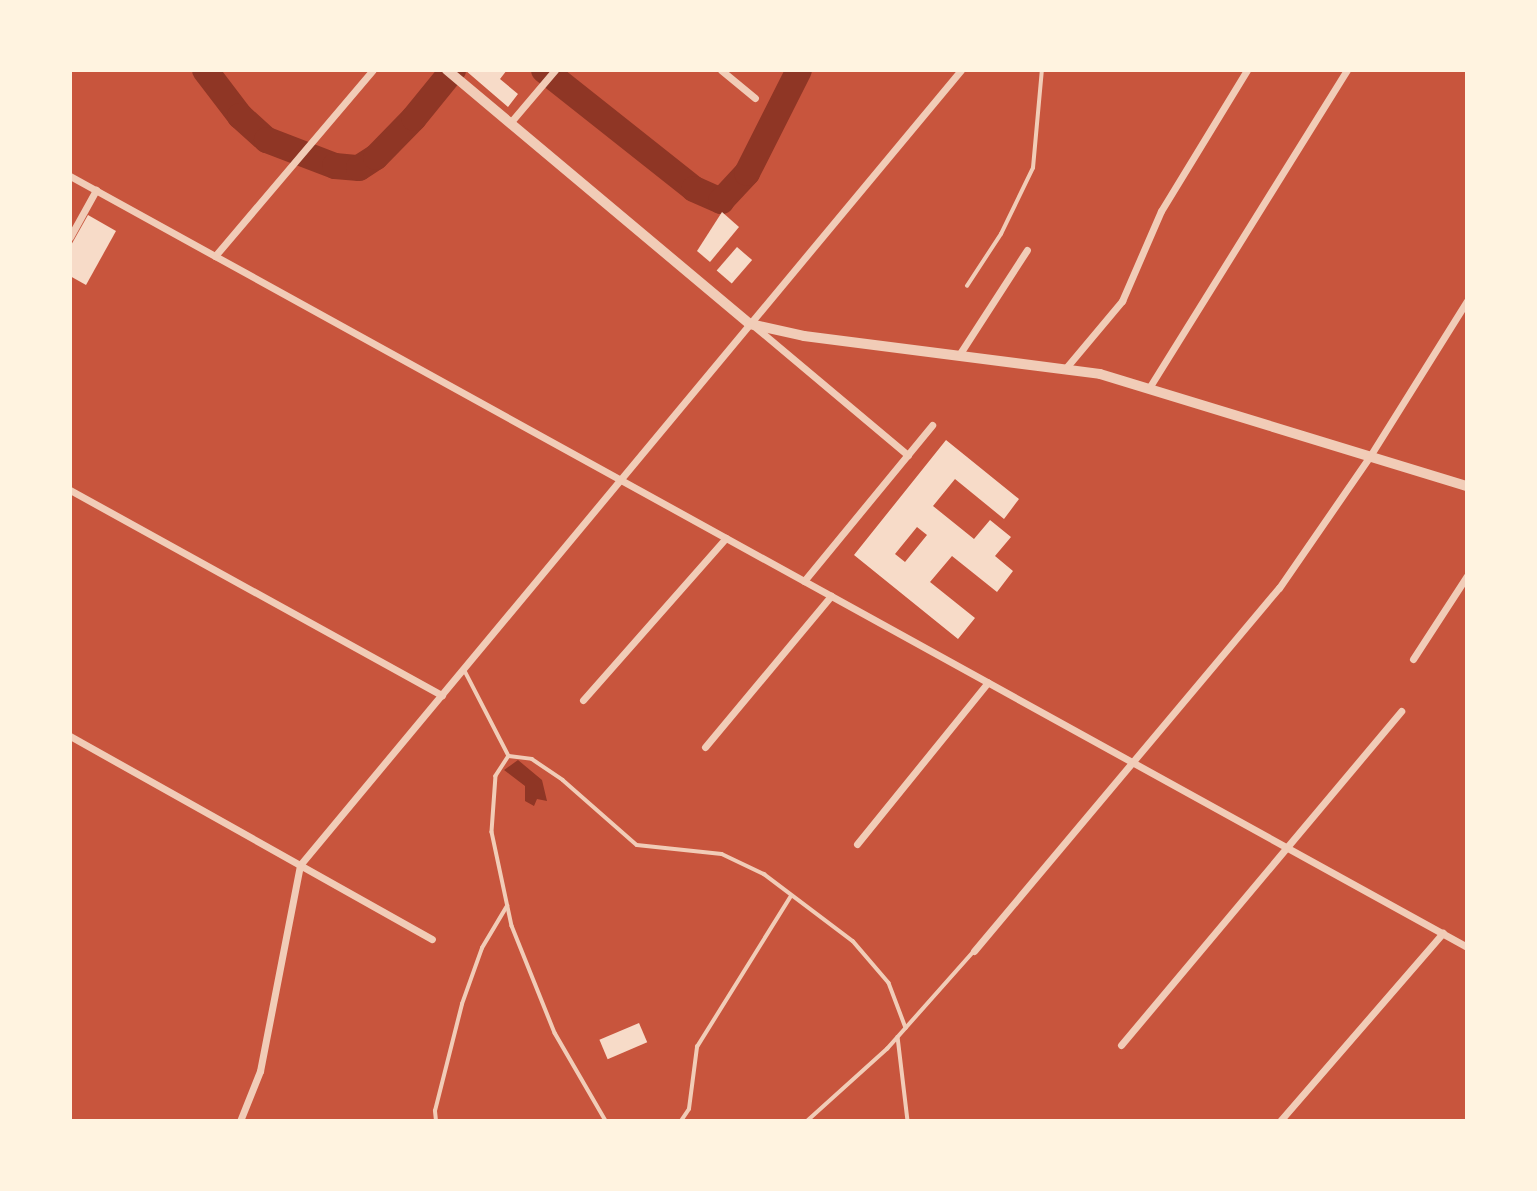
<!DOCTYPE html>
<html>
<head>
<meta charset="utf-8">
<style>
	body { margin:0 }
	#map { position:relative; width:1537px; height:1191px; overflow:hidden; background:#c8553d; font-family:Helvetica,sans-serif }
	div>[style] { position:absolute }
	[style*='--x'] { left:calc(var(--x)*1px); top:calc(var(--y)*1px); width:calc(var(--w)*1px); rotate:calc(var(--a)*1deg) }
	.water>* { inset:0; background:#8f3625 }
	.river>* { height:26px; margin:-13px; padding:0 13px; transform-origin:13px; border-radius:13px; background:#8f3625 }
	.building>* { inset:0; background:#f7dbc8; transform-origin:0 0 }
	.service>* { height:3.5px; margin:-1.75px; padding:0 1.75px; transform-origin:1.75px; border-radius:1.75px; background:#f1ccb7 }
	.minor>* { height:7px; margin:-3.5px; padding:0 3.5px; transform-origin:3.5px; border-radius:3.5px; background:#f1ccb7 }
	.tertiary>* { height:10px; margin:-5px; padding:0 5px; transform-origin:5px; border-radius:5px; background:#f1ccb7 }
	span { translate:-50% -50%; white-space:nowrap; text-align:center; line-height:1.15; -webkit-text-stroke:7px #fff3e0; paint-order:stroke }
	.frame { position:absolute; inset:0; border:72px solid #fff3e0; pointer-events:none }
</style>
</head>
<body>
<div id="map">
	<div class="water">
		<div style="clip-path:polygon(518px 760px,542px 780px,547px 801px,537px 799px,534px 806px,525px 801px,525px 786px,504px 770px)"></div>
	</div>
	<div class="river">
		<div style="--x:205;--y:70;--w:58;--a:52.7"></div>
		<div style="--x:240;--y:116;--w:36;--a:42"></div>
		<div style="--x:267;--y:140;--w:73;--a:20.9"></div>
		<div style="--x:335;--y:166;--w:24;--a:5"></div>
		<div style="--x:359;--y:168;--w:20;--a:-33"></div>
		<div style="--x:376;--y:157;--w:54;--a:-45.7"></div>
		<div style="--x:414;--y:118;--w:62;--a:-50.9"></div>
		<div style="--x:544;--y:70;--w:191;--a:38.4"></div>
		<div style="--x:694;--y:189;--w:30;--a:24"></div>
		<div style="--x:721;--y:201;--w:38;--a:-47"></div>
		<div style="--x:747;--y:173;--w:115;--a:-63.2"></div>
	</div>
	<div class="building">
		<div style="clip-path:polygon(465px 70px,507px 70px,500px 79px,518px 94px,508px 107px)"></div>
		<div style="clip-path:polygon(722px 212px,739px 227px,710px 262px,697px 251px)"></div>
		<div style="clip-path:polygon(88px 215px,116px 231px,86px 285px,70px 276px,70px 247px)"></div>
		<div style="left:737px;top:247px;width:20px;height:31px;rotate:41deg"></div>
		<div style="clip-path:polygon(evenodd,946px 440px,1019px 499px,1004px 519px,955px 479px,933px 506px,974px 539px,990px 520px,1011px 537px,995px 556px,1013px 571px,997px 592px,952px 556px,930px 582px,975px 618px,958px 639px,854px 555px,946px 440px,917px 527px,927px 535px,905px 562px,895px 554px,917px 527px)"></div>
		<div style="left:639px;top:1023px;width:21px;height:43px;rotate:67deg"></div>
	</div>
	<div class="service">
		<div style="--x:967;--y:286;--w:62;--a:-56.8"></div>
		<div style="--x:1001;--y:234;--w:73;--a:-64.1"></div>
		<div style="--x:1033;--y:168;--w:98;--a:-84.8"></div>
		<div style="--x:464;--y:669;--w:98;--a:62.7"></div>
		<div style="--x:509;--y:756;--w:24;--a:123"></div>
		<div style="--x:496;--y:776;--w:56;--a:94.1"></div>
		<div style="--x:492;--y:832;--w:96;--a:78"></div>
		<div style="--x:512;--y:926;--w:115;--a:68.1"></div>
		<div style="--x:555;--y:1033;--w:102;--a:59.9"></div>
		<div style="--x:509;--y:756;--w:23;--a:7"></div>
		<div style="--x:532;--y:759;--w:37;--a:34"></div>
		<div style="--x:563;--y:780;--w:98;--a:41.3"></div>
		<div style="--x:637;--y:845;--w:85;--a:6"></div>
		<div style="--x:722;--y:854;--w:47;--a:25.5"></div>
		<div style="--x:764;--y:874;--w:111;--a:37"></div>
		<div style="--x:853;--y:941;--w:55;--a:49.4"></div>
		<div style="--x:889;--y:983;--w:48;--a:69.3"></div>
		<div style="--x:898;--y:1037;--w:85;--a:83.2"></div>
		<div style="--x:436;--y:1121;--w:10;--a:-96"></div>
		<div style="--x:435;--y:1111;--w:110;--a:-75.8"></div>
		<div style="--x:462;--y:1004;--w:59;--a:-70.3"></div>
		<div style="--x:482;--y:948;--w:49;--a:-59.2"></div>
		<div style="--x:681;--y:1121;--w:14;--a:-56"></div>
		<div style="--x:689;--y:1109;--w:63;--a:-82.6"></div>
		<div style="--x:697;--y:1047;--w:178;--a:-58.1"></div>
		<div style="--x:807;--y:1121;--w:108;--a:-42"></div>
		<div style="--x:887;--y:1049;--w:131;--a:-48.4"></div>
	</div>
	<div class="minor">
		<div style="--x:721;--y:70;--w:44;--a:39.5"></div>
		<div style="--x:510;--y:123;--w:70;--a:-49.7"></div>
		<div style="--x:70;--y:176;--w:1596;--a:28.89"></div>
		<div style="--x:70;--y:237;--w:54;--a:-61"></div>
		<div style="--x:215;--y:256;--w:244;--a:-49.7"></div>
		<div style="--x:754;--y:326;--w:201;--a:40"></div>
		<div style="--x:959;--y:355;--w:125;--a:-57.1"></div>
		<div style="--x:1065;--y:369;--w:89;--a:-50"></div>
		<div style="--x:1122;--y:301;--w:98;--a:-66.6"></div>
		<div style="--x:1161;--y:211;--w:165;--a:-58.6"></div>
		<div style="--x:1149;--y:388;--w:375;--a:-58.1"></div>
		<div style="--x:70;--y:490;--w:425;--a:28.9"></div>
		<div style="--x:804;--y:581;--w:202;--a:-50.6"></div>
		<div style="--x:1413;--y:659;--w:99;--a:-57"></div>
		<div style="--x:583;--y:700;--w:216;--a:-48.6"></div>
		<div style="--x:70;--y:736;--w:415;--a:29.3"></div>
		<div style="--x:705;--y:747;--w:197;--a:-50.2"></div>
		<div style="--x:857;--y:844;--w:208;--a:-51"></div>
		<div style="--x:974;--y:951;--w:474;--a:-50"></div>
		<div style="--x:1279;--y:588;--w:160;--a:-55.4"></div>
		<div style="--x:1370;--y:456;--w:183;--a:-58"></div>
		<div style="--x:1121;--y:1045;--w:436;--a:-50"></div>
		<div style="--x:240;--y:1121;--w:54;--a:-68.2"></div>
		<div style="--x:260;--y:1071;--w:210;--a:-79"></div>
		<div style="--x:300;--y:865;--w:1034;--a:-50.26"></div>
		<div style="--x:1280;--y:1121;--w:249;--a:-49.1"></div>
	</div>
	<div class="tertiary">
		<div style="--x:447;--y:70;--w:395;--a:40"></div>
		<div style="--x:750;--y:324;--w:55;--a:12.5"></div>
		<div style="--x:804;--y:336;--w:298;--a:7.3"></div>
		<div style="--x:1100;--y:374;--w:384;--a:17"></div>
	</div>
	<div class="frame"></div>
</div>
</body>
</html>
